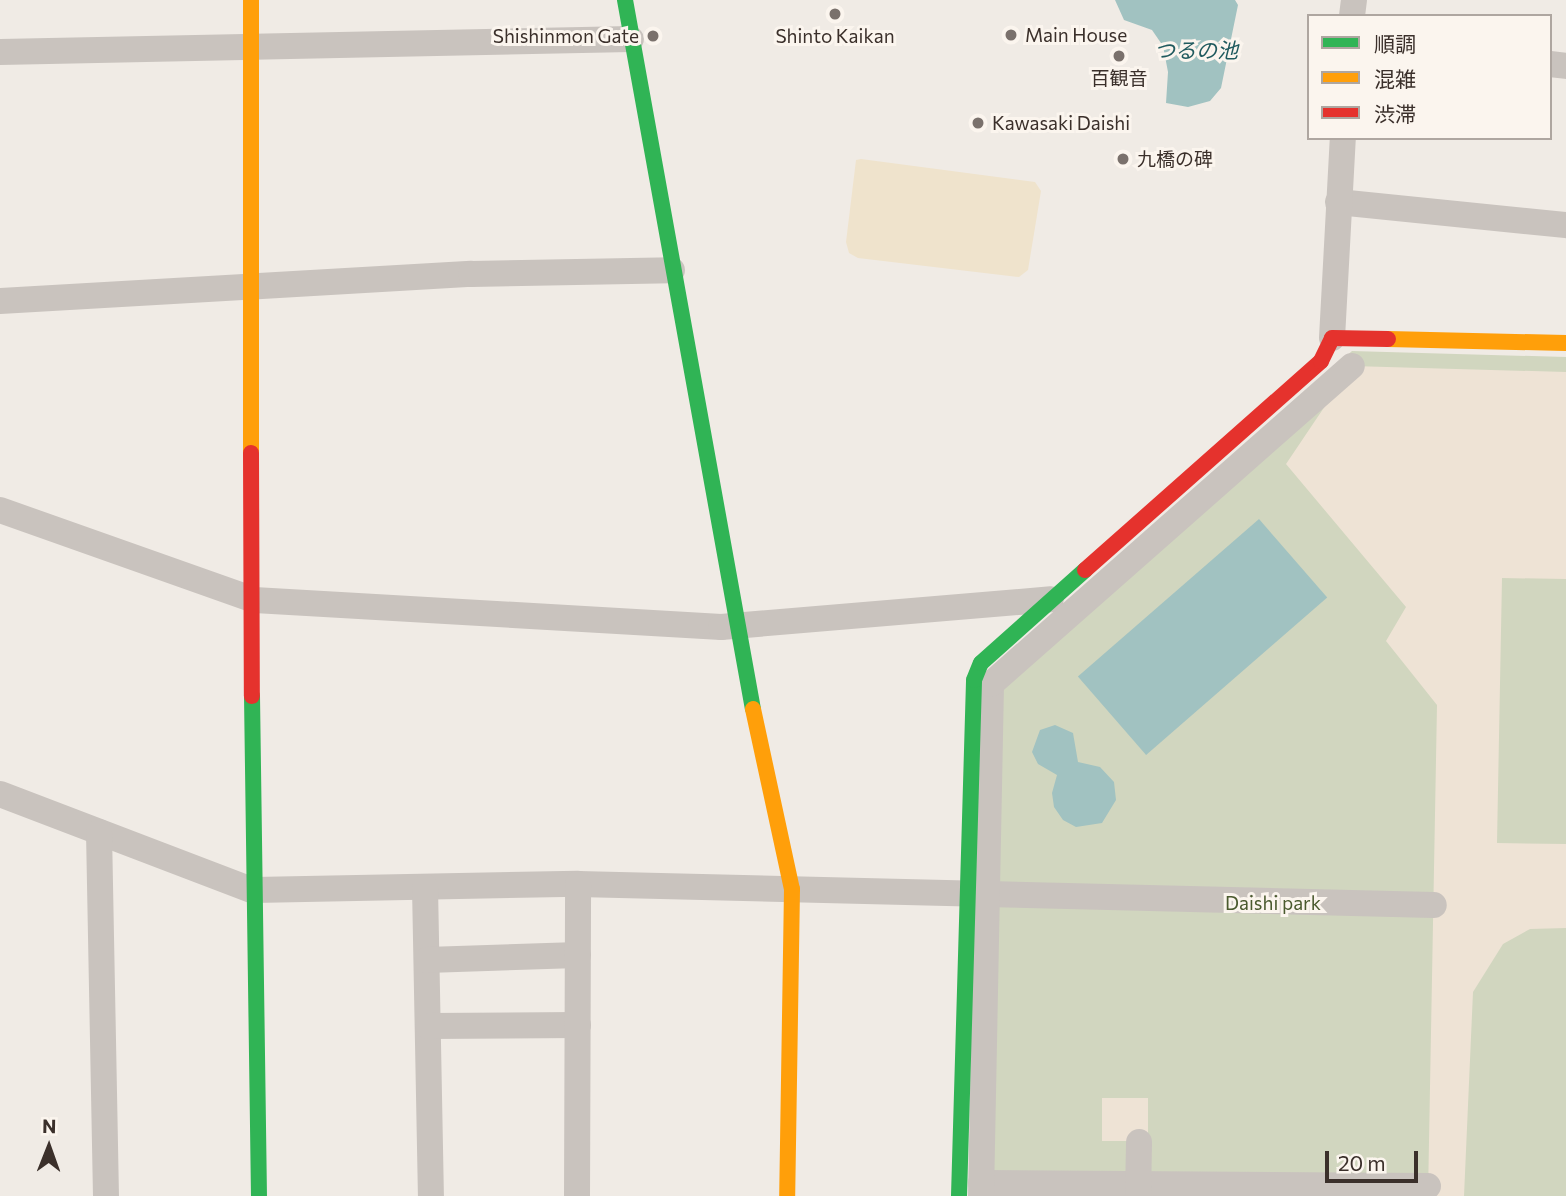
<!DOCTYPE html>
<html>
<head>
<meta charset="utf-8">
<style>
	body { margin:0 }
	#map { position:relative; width:1566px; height:1196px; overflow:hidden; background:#f0ebe5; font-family:Commissioner,"Noto Sans JP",sans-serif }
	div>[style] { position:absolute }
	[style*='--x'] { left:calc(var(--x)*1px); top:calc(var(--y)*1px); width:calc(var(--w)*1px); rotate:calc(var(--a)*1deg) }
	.green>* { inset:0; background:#d1d6bf }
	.sand>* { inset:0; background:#efe3cc }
	.plaza>* { inset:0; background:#eee3d5; transform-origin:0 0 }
	.water>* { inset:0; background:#a1c2c1; transform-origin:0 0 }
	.street>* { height:26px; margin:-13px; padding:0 13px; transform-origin:13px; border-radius:13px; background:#c9c3be }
	.fast>* { height:16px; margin:-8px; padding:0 8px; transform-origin:8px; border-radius:8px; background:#30b455 }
	.slow>* { height:16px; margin:-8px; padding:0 8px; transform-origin:8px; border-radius:8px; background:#ff9f0a }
	.jam>* { height:16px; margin:-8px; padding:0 8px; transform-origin:8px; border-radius:8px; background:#e5322d }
	.dots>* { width:19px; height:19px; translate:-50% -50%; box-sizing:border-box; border:4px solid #fbf5ee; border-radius:50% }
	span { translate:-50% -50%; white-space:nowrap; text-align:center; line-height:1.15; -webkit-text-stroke:6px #fbf5ee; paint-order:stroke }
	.poi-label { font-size:19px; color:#3b302b }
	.left { translate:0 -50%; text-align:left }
	.right { translate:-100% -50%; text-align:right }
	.park-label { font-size:19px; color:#4a5a2e }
	.water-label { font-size:21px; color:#1f5a5e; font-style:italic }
	.legend { position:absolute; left:1307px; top:14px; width:245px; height:126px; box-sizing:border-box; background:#fbf5ee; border:2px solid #aea6a0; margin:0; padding:9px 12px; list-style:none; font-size:21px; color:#3b302b }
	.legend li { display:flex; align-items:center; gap:14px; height:35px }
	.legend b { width:35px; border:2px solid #aea6a0 }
	.north { position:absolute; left:14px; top:1112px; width:70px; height:70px; -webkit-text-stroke:5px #fbf5ee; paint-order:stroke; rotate:1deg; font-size:19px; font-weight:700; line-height:28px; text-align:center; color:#3b302b }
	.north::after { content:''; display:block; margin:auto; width:24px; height:32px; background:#3b302b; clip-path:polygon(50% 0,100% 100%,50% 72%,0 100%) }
	.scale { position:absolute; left:1325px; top:1151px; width:93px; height:32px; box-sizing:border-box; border:4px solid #3b302b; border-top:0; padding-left:9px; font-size:21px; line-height:24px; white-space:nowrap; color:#3b302b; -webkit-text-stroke:5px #fbf5ee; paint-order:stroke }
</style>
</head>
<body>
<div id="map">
	<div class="green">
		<div style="clip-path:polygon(1352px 351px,1566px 357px,1566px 1196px,969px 1196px,985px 673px)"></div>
	</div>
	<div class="sand">
		<div style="clip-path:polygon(861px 159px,1035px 182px,1041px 191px,1028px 270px,1019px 277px,858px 258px,849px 253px,846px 242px,856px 160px)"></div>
	</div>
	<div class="plaza">
		<div style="clip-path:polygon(1352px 366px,1566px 372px,1566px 579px,1502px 578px,1497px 843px,1566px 844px,1566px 928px,1530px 929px,1503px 944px,1473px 992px,1464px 1196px,1428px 1196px,1437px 705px,1386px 641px,1406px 607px,1286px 464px)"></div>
		<div style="left:1102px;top:1098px;width:46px;height:43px"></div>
	</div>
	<div class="water">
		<div style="clip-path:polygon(1115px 0,1235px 0,1238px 5px,1221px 88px,1210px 101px,1188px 107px,1166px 103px,1168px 72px,1163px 46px,1152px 30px,1124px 20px)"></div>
		<div style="left:1259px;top:519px;width:104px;height:240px;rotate:49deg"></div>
		<div style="clip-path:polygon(1055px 725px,1073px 733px,1078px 762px,1100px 767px,1114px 782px,1116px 800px,1102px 823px,1076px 827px,1063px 820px,1054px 807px,1052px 793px,1057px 775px,1038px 764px,1032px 752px,1040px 730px)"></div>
	</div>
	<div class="street">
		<div style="--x:1352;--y:16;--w:16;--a:-83"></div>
		<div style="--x:0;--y:52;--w:631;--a:-1.18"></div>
		<div style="--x:1550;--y:64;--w:16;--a:7"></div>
		<div style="--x:1338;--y:202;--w:229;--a:5.8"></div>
		<div style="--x:0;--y:301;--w:472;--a:-3.3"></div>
		<div style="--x:471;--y:274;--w:201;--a:-1.1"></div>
		<div style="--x:1332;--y:338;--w:200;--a:-86.9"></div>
		<div style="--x:0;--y:510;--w:269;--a:19.5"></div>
		<div style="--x:254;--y:600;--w:468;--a:3.3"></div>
		<div style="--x:721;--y:627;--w:331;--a:-4.8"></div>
		<div style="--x:0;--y:794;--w:270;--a:20.9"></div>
		<div style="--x:252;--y:890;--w:326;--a:-1.1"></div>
		<div style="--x:578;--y:884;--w:856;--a:1.41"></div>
		<div style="--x:99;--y:832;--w:364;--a:88.9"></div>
		<div style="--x:425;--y:887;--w:309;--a:88.9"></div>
		<div style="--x:427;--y:960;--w:151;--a:-1.9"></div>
		<div style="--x:428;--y:1026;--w:150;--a:-0.4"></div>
		<div style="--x:981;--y:1183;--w:447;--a:0.4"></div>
		<div style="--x:577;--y:1196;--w:312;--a:-89.8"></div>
		<div style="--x:981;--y:1196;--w:512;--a:-88.88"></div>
		<div style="--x:991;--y:684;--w:481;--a:-41.4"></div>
		<div style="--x:1138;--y:1196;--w:54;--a:-88.9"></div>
	</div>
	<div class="fast">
		<div style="--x:625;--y:0;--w:720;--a:79.77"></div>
		<div style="--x:252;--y:696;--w:500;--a:89.2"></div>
		<div style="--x:959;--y:1196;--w:516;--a:-88.33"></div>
		<div style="--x:974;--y:680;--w:18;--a:-68"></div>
		<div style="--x:981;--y:663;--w:140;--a:-41.8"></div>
	</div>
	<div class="slow">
		<div style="--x:251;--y:0;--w:453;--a:90"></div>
		<div style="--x:1388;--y:339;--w:178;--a:1.3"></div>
		<div style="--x:753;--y:709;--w:184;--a:77.8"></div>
		<div style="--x:792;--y:889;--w:307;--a:90.9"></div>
	</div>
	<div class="jam">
		<div style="--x:251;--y:453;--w:243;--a:89.8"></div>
		<div style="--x:1085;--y:570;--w:315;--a:-41.5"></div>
		<div style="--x:1321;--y:361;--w:25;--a:-64"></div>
		<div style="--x:1332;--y:338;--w:56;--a:1"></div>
	</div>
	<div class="dots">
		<div style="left:835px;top:14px;background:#7a716c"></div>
		<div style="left:1011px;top:35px;background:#7a716c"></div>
		<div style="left:653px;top:36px;background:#7a716c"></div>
		<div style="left:1119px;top:56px;background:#7a716c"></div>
		<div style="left:978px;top:123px;background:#7a716c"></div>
		<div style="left:1123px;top:159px;background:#7a716c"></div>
	</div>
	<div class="poi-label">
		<span class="left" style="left:1025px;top:35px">Main House</span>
		<span class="right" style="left:639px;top:36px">Shishinmon Gate</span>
		<span style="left:835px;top:36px">Shinto Kaikan</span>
		<span style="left:1119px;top:78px">百観音</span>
		<span class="left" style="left:992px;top:123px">Kawasaki Daishi</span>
		<span class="left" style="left:1137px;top:159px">九橋の碑</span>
	</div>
	<div class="park-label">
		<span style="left:1273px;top:903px">Daishi park</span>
	</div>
	<div class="water-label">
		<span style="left:1196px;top:50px">つるの池</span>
	</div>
	<ul class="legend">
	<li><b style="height:9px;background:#30b455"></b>順調</li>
	<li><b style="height:9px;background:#ff9f0a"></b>混雑</li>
	<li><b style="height:9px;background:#e5322d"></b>渋滞</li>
	</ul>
	<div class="north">N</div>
	<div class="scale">20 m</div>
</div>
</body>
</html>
